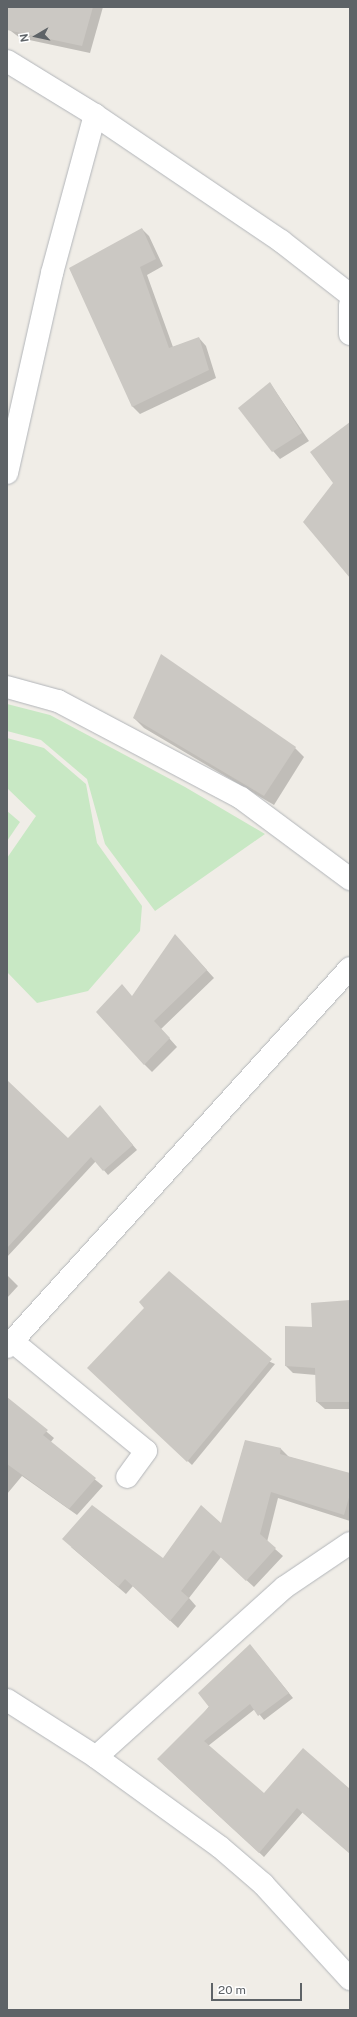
<!DOCTYPE html>
<html>
<head>
<meta charset="utf-8">
<style>
	body { margin:0 }
	#map { position:relative; width:357px; height:2017px; overflow:hidden; background:#f0ede7; font-family:"Public Sans",sans-serif }
	div>[style] { position:absolute }
	[style*='--x'] { left:calc(var(--x)*1px); top:calc(var(--y)*1px); width:calc(var(--w)*1px); rotate:calc(var(--a)*1deg) }
	.green>* { inset:0; background:#c8e8c4 }
	.shadow>* { inset:0; background:#0003 }
	.building>* { inset:0; background:#cbc8c3 }
	.roads { filter:drop-shadow(0 0 1px #b2b5b9) drop-shadow(0 0 1px #b2b5b9) }
	.minor>* { height:22px; margin:-11px; padding:0 11px; transform-origin:11px; border-radius:11px; background:#fff }
	.tertiary>* { height:22px; margin:-11px; padding:0 11px; transform-origin:11px; border-radius:11px; background:#fff }
	span { translate:-50% -50%; white-space:nowrap; text-align:center; line-height:1.15; -webkit-text-stroke:3.5px #fff; paint-order:stroke }
	.frame { position:absolute; inset:0; border:8px solid #5e6367; pointer-events:none }
	.north { position:absolute; left:16px; top:16px; width:40px; height:40px; -webkit-text-stroke:3px #fff; paint-order:stroke; rotate:261deg; font-size:11px; font-weight:700; line-height:16px; text-align:center; color:#5e6367 }
	.north::after { content:''; display:block; margin:auto; width:14px; height:18px; background:#5e6367; clip-path:polygon(50% 0,100% 100%,50% 72%,0 100%) }
	.scale { position:absolute; left:211px; top:1983px; width:91px; height:18px; box-sizing:border-box; border:2px solid #5e6367; border-top:0; padding-left:5px; font-size:12px; line-height:14px; white-space:nowrap; color:#5e6367; -webkit-text-stroke:3px #fff; paint-order:stroke }
</style>
</head>
<body>
<div id="map">
	<div class="green">
		<div style="clip-path:polygon(7px 704px,50px 715px,185px 787px,265px 834px,155px 911px,105px 844px,87px 779px,41px 740px,7px 731px)"></div>
		<div style="clip-path:polygon(7px 738px,44px 748px,86px 784px,97px 843px,142px 906px,140px 931px,88px 991px,37px 1003px,7px 972px,7px 858px,36px 816px,7px 788px)"></div>
		<div style="clip-path:polygon(7px 811px,20px 822px,7px 841px)"></div>
	</div>
	<div class="shadow">
		<div style="clip-path:polygon(7px 7px,103px 7px,90px 53px,20px 38px,7px 28px)"></div>
		<div style="clip-path:polygon(142px 229px,149px 236px,163px 266px,147px 275px,173px 347px,199px 338px,206px 346px,216px 378px,140px 414px,133px 407px,71px 269px)"></div>
		<div style="clip-path:polygon(270px 383px,309px 441px,280px 459px,273px 451px)"></div>
		<div style="clip-path:polygon(134px 718px,295px 748px,304px 757px,274px 805px,144px 728px)"></div>
		<div style="clip-path:polygon(182px 943px,214px 978px,161px 1029px,177px 1047px,152px 1072px,144px 1064px,133px 997px)"></div>
		<div style="clip-path:polygon(7px 1094px,68px 1139px,104px 1111px,137px 1150px,108px 1175px,96px 1161px,7px 1257px)"></div>
		<div style="clip-path:polygon(7px 1275px,18px 1286px,7px 1298px)"></div>
		<div style="clip-path:polygon(350px 1301px,350px 1409px,325px 1409px,317px 1402px,316px 1375px,293px 1373px,286px 1366px,313px 1328px)"></div>
		<div style="clip-path:polygon(146px 1308px,275px 1364px,192px 1465px,88px 1368px)"></div>
		<div style="clip-path:polygon(7px 1398px,54px 1438px,50px 1443px,103px 1486px,77px 1515px,22px 1476px,7px 1494px)"></div>
		<div style="clip-path:polygon(245px 1442px,281px 1449px,289px 1457px,350px 1474px,350px 1521px,278px 1498px,267px 1542px,283px 1556px,254px 1587px,221px 1557px,189px 1598px,196px 1606px,178px 1628px,133px 1586px,126px 1594px,71px 1547px,164px 1560px,222px 1524px)"></div>
		<div style="clip-path:polygon(254px 1650px,293px 1698px,264px 1720px,255px 1709px,208px 1746px,264px 1794px,350px 1790px,350px 1853px,303px 1812px,264px 1857px,163px 1764px)"></div>
	</div>
	<div class="building">
		<div style="clip-path:polygon(7px 7px,93px 7px,82px 46px,7px 30px)"></div>
		<div style="clip-path:polygon(142px 228px,156px 259px,140px 267px,169px 348px,199px 337px,209px 370px,132px 407px,69px 268px)"></div>
		<div style="clip-path:polygon(270px 382px,302px 433px,272px 452px,238px 408px)"></div>
		<div style="clip-path:polygon(350px 422px,350px 578px,303px 522px,333px 483px,310px 452px)"></div>
		<div style="clip-path:polygon(161px 654px,296px 747px,264px 796px,133px 718px)"></div>
		<div style="clip-path:polygon(175px 934px,207px 970px,154px 1021px,170px 1038px,144px 1065px,96px 1012px,122px 984px,132px 996px)"></div>
		<div style="clip-path:polygon(7px 1080px,68px 1138px,100px 1105px,133px 1145px,103px 1171px,91px 1157px,7px 1248px)"></div>
		<div style="clip-path:polygon(169px 1271px,272px 1359px,187px 1462px,87px 1368px,144px 1308px,139px 1302px)"></div>
		<div style="clip-path:polygon(350px 1300px,350px 1402px,316px 1402px,315px 1368px,285px 1366px,285px 1326px,312px 1327px,311px 1303px)"></div>
		<div style="clip-path:polygon(7px 1397px,48px 1430px,43px 1435px,96px 1478px,69px 1509px,7px 1464px)"></div>
		<div style="clip-path:polygon(245px 1440px,281px 1448px,280px 1454px,350px 1473px,350px 1494px,344px 1515px,271px 1492px,260px 1534px,276px 1548px,246px 1581px,213px 1550px,181px 1591px,189px 1598px,170px 1621px,125px 1579px,118px 1587px,62px 1539px,92px 1505px,163px 1558px,201px 1505px,221px 1523px)"></div>
		<div style="clip-path:polygon(250px 1644px,289px 1693px,258px 1716px,250px 1704px,204px 1741px,264px 1793px,303px 1748px,350px 1789px,350px 1854px,297px 1808px,259px 1853px,157px 1759px,209px 1707px,198px 1693px)"></div>
	</div>
	<div class="roads">
		<div class="minor">
			<div style="--x:350;--y:305;--w:29;--a:90"></div>
			<div style="--x:7;--y:473;--w:205;--a:-77.3"></div>
			<div style="--x:52;--y:273;--w:164;--a:-74.8"></div>
			<div style="--x:7;--y:687;--w:53;--a:15.4"></div>
			<div style="--x:58;--y:701;--w:207;--a:27.9"></div>
			<div style="--x:241;--y:798;--w:136;--a:36.6"></div>
			<div style="--x:12;--y:1341;--w:173;--a:39.4"></div>
			<div style="--x:146;--y:1451;--w:32;--a:126"></div>
			<div style="--x:7;--y:1347;--w:511;--a:-47.85"></div>
			<div style="--x:7;--y:1700;--w:106;--a:32.6"></div>
			<div style="--x:96;--y:1757;--w:153;--a:36"></div>
			<div style="--x:220;--y:1847;--w:57;--a:40.7"></div>
			<div style="--x:263;--y:1884;--w:129;--a:47.5"></div>
			<div style="--x:96;--y:1757;--w:254;--a:-42"></div>
			<div style="--x:285;--y:1587;--w:78;--a:-34.1"></div>
		</div>
		<div class="tertiary">
			<div style="--x:7;--y:61;--w:103;--a:31.5"></div>
			<div style="--x:95;--y:115;--w:225;--a:34.1"></div>
			<div style="--x:281;--y:241;--w:88;--a:38"></div>
		</div>
	</div>
	<div class="frame"></div>
	<div class="north">N</div>
	<div class="scale">20 m</div>
</div>
</body>
</html>
